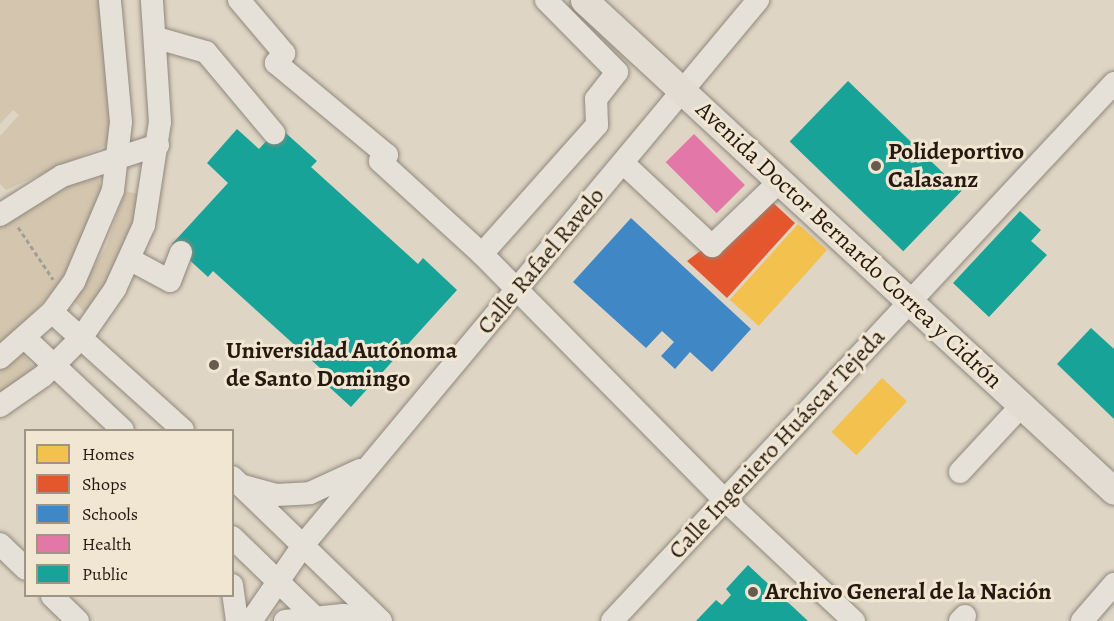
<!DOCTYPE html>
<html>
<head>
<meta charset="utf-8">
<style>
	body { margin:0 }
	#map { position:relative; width:1114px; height:621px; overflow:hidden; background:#dfd5c4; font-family:Alegreya,serif }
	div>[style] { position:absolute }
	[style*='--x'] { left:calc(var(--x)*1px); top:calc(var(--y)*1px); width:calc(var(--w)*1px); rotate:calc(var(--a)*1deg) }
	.green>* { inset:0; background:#d3c5ae }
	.homes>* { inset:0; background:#f2c14e; transform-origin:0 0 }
	.shops>* { inset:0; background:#e4572e }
	.schools>* { inset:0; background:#3f88c5 }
	.health>* { inset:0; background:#e377a8; transform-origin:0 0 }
	.public>* { inset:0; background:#17a398; transform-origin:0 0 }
	.path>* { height:3px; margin-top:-1.5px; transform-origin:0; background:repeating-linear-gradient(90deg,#a29d95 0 4.5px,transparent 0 7.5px) }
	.roads { filter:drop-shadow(0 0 2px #8f887d) drop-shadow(0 0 2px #8f887d) }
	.minor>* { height:22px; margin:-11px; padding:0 11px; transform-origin:11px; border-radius:11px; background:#e6e1d8 }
	.major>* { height:27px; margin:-13.5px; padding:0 13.5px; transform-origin:13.5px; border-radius:13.5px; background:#e2dcd2 }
	.dots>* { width:16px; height:16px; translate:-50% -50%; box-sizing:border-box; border:3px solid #f1e6d2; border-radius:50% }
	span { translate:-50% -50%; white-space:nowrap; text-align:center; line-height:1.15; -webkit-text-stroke:6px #f1e6d2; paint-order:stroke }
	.poi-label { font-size:24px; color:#261a10; font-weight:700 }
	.left { translate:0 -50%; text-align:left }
	.street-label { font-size:24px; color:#261a10 }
	.legend { position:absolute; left:24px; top:429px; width:210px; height:168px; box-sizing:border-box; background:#f1e6d2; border:2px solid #a09484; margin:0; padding:8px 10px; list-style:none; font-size:18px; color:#261a10 }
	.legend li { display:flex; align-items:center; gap:12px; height:30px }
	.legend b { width:30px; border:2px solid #a09484 }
</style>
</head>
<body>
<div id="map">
	<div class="green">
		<div style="clip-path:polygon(0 0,100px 0,118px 140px,6px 190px,0 184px,0 136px,19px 115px,13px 110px,0 124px)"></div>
		<div style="clip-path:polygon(94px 163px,101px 188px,90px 231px,68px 275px,0 349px,0 215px)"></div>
		<div style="clip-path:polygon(125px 191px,142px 195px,133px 226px,106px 285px,85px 313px,73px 300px,106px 247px)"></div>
		<div style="clip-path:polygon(23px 354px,34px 368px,0 393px,0 370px)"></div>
	</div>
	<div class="homes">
		<div style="left:798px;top:224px;width:39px;height:102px;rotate:42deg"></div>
		<div style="left:882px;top:378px;width:34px;height:74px;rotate:43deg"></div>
	</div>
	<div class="shops">
		<div style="clip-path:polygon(769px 199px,795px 223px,727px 298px,687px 261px)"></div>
	</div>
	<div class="schools">
		<div style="clip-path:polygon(631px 218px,751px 329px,712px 372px,690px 352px,675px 369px,661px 356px,674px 342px,662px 331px,646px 348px,573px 282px)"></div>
	</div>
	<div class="health">
		<div style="left:694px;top:134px;width:72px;height:40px;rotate:45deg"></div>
	</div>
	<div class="public">
		<div style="left:848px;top:81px;width:158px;height:84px;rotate:44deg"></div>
		<div style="clip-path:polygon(279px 127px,317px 161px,311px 167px,418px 264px,423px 258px,457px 290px,351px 407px,315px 374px,320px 368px,213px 271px,208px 277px,172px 244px,228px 183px,207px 163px,237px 129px,259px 149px)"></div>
		<div style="clip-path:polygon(1020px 211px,1041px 230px,1031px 241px,1047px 255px,989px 317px,953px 283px)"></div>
		<div style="clip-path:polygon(1091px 328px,1114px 349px,1114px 419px,1057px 364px)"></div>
		<div style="clip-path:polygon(748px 565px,808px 621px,696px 621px,716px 600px,722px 605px,731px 595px,726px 589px)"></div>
	</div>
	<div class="path">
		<div style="--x:18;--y:227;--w:63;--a:56.1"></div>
	</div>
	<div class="roads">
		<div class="minor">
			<div style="--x:239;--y:0;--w:70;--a:49.7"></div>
			<div style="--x:284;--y:53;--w:13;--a:129"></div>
			<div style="--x:276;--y:63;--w:144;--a:39.7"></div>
			<div style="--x:387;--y:155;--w:9;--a:139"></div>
			<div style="--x:380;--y:161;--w:138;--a:42.4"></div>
			<div style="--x:482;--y:254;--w:346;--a:45.4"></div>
			<div style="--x:725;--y:500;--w:177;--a:43.2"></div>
			<div style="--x:157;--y:38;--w:51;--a:15.9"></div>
			<div style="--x:206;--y:52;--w:106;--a:50"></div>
			<div style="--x:623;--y:163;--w:122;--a:43"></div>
			<div style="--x:712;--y:246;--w:94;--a:-43.7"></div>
			<div style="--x:0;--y:215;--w:73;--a:-32.2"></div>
			<div style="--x:62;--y:176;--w:101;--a:-17.9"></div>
			<div style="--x:482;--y:254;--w:173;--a:-48.3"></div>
			<div style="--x:597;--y:125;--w:26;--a:-92"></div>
			<div style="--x:596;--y:99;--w:34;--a:-52"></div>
			<div style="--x:617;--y:72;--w:101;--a:-134.6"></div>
			<div style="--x:131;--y:260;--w:44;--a:28.3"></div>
			<div style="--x:170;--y:281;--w:31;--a:-69"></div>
			<div style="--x:52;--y:312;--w:176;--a:42"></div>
			<div style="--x:25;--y:338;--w:134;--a:43.2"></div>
			<div style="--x:0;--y:358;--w:69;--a:-41.5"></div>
			<div style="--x:52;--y:312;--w:37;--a:-54"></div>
			<div style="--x:74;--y:282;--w:100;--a:-67"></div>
			<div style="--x:113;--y:190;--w:68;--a:-83.3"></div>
			<div style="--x:121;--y:122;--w:122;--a:-95.2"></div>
			<div style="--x:0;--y:406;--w:52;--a:-34.9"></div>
			<div style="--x:43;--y:376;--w:54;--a:-45"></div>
			<div style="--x:81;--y:338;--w:60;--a:-55.2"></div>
			<div style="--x:115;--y:289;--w:70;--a:-65.6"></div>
			<div style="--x:144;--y:225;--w:104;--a:-81.2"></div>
			<div style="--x:160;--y:122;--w:122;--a:-93.8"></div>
			<div style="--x:960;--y:472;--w:91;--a:-47.2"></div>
			<div style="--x:232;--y:477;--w:207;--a:44"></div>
			<div style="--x:243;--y:486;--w:34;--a:15"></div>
			<div style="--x:276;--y:495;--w:34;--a:-3"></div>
			<div style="--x:310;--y:493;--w:55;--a:-24.7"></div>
			<div style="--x:232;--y:537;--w:121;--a:44"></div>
			<div style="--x:0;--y:544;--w:36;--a:44"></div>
			<div style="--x:232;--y:585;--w:36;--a:82"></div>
			<div style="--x:52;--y:596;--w:36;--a:44"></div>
			<div style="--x:251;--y:621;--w:93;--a:-55.5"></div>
			<div style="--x:304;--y:544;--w:709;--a:-50.15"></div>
			<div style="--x:285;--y:621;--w:58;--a:-5.9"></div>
			<div style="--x:343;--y:615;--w:37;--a:8"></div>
			<div style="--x:612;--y:621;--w:736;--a:-46.98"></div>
			<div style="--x:960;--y:621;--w:7;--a:-45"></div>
			<div style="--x:1082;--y:621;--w:49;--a:-49.1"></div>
		</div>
		<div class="major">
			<div style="--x:584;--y:0;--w:722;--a:42.81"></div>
		</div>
	</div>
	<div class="dots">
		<div style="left:876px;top:166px;background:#675b4f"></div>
		<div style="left:214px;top:365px;background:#675b4f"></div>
		<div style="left:753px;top:592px;background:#675b4f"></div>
	</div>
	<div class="poi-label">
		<span class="left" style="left:888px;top:166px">Polideportivo<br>Calasanz</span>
		<span class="left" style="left:226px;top:365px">Universidad Autónoma<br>de Santo Domingo</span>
		<span class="left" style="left:765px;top:592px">Archivo General de la Nación</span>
	</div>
	<div class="street-label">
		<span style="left:849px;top:245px;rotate:43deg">Avenida Doctor Bernardo Correa y Cidrón</span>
		<span style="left:541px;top:261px;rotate:-50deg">Calle Rafael Ravelo</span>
		<span style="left:777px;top:444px;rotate:-47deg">Calle Ingeniero Huáscar Tejeda</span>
	</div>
	<ul class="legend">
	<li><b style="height:16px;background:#f2c14e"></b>Homes</li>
	<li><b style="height:16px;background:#e4572e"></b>Shops</li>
	<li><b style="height:16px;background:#3f88c5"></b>Schools</li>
	<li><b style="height:16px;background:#e377a8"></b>Health</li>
	<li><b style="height:16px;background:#17a398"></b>Public</li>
	</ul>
</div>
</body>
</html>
